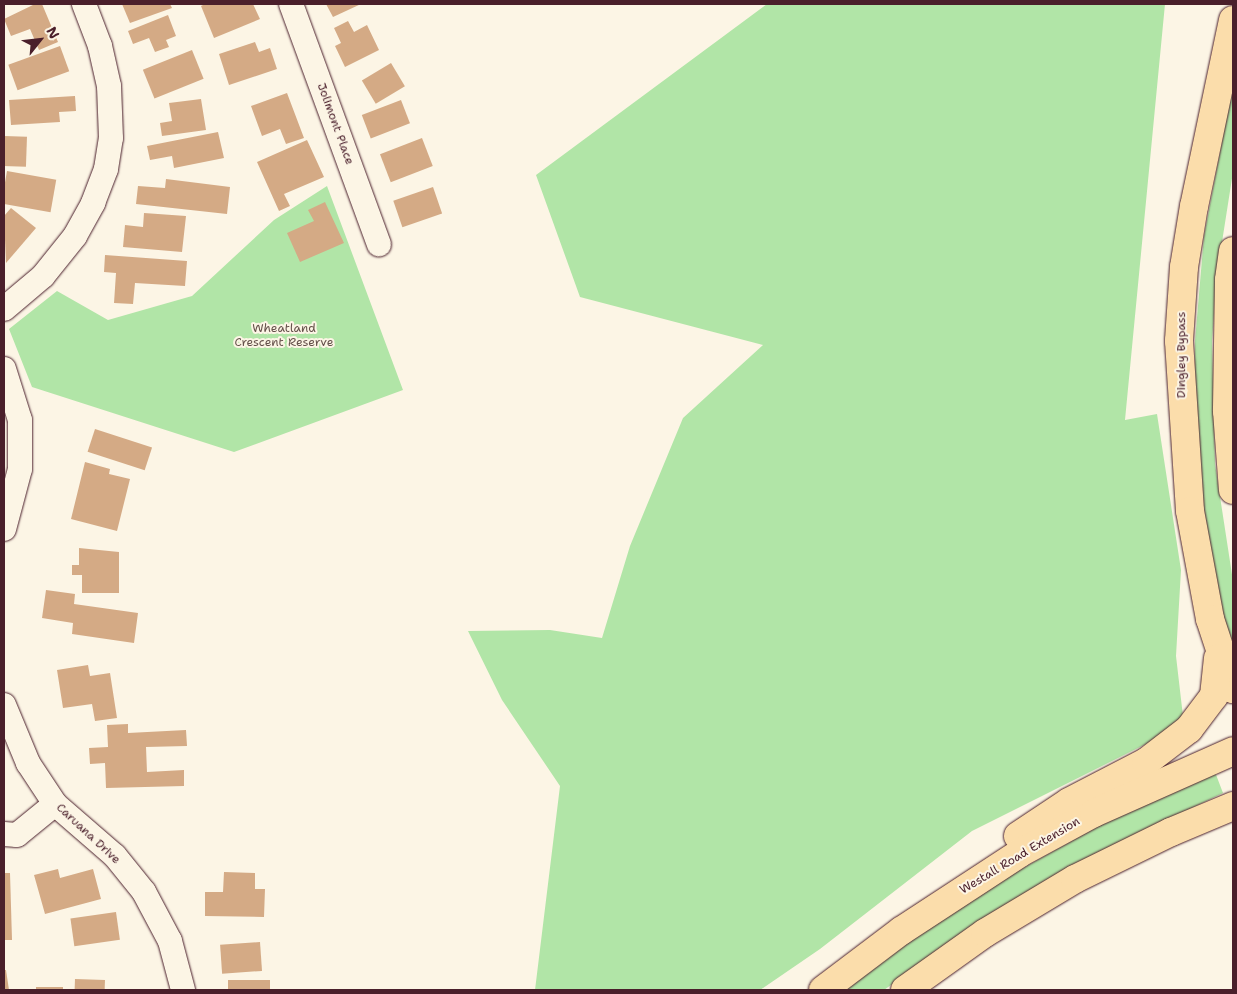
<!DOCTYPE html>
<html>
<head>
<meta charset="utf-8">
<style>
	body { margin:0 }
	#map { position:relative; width:1237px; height:994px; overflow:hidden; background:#fcf5e5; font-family:"Shantell Sans",sans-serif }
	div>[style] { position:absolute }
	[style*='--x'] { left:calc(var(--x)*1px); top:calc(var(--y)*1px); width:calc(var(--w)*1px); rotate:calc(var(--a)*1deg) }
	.green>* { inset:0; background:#b1e5a7 }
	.building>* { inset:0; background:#d4aa85; transform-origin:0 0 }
	.roads { filter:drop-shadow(0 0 1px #4a1f2b) drop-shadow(0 0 1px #4a1f2b) }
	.minor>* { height:24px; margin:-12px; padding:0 12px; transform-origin:12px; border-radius:12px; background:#fcf5e5 }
	.highway>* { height:28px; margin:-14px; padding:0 14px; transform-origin:14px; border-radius:14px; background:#fbddab }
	span { translate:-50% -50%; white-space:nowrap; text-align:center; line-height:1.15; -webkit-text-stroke:4px #fcf5e5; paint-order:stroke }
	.street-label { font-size:12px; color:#4a1f2b }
	.park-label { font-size:12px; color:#64504a }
	.frame { position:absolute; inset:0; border:5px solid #4a1f2b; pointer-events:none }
	.north { position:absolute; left:15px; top:15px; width:50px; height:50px; -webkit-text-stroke:4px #fcf5e5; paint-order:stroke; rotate:61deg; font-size:14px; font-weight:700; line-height:20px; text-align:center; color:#4a1f2b }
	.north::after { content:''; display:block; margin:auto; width:18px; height:22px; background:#4a1f2b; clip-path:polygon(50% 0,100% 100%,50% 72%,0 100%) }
</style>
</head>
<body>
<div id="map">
	<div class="green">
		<div style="clip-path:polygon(767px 4px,1165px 4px,1125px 420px,1157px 414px,1181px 570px,1176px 656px,1184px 725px,972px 831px,820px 949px,760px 990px,535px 990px,560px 786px,502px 700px,468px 631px,550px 630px,602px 638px,630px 546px,683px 418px,763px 345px,580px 297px,536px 175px)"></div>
		<div style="clip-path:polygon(1233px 84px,1233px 172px,1217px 274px,1212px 341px,1215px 464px,1233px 581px,1233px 656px,1222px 615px,1204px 509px,1194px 395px,1195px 341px,1204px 236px)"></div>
		<div style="clip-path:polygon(327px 186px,403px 390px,234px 452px,32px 387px,9px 329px,57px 291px,108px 320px,192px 296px,274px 220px)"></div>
		<div style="clip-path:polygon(1215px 772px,1223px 793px,1065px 869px,990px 914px,884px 990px,845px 990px,926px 929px,1014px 873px,1102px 824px)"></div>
	</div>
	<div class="building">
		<div style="clip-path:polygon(35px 4px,42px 4px,58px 42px,39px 50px,30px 29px,11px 36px,4px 19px)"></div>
		<div style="clip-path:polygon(122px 4px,170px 4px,172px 8px,130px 23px)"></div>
		<div style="clip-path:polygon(205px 4px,253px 4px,260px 19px,214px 38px,201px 6px)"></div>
		<div style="clip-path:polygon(326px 4px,361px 4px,333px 17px)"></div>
		<div style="clip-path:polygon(168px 15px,176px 36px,166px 40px,169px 47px,155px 52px,149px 38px,133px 44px,128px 31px)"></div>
		<div style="clip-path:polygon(348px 21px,354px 32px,367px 25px,379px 50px,345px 67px,335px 46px,341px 43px,334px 28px)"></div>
		<div style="clip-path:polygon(255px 42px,259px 52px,270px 48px,277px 69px,229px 85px,219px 54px)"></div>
		<div style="left:60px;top:46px;width:27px;height:55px;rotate:70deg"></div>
		<div style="left:192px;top:50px;width:31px;height:53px;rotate:68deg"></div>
		<div style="left:391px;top:63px;width:27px;height:34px;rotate:59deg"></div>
		<div style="clip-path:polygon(287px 93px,304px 138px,286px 144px,280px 129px,262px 136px,251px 106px)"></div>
		<div style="clip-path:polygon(75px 96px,76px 111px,59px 112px,60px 122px,11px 125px,9px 100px)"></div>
		<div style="clip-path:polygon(201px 99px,206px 130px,162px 136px,160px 123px,172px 121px,169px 103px)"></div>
		<div style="left:401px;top:100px;width:25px;height:42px;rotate:69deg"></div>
		<div style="clip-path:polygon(218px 132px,224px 158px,174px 168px,172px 156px,150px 160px,147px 146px)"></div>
		<div style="left:4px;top:136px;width:23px;height:30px;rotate:2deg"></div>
		<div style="left:422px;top:138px;width:30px;height:45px;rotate:69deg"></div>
		<div style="clip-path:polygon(307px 140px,324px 177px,284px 194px,290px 206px,279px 211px,257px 162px)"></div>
		<div style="left:7px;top:171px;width:50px;height:33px;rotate:10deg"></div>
		<div style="clip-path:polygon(166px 179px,230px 187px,227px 214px,136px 204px,138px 186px,165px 188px)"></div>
		<div style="left:433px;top:187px;width:28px;height:42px;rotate:71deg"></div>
		<div style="clip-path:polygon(325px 202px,344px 243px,300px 262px,287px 233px,314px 221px,308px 210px)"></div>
		<div style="clip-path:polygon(11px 208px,36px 228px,6px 263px,4px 216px)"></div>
		<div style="clip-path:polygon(144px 213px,186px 216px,182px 252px,123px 247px,125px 225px,143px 227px)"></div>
		<div style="clip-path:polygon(105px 255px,187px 261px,185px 286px,135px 283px,133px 304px,114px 303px,116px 273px,104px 272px)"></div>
		<div style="left:95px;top:429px;width:60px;height:24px;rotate:18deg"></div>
		<div style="clip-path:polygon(85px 462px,110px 469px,109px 474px,130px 479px,117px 531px,71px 519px)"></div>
		<div style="clip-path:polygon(79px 548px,119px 552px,119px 593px,82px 593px,82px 575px,72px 575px,72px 565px,79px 565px)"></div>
		<div style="clip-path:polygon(46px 590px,75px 594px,74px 604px,138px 613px,134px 643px,72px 634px,73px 623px,42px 618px)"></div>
		<div style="clip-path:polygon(88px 665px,90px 676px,110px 673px,117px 718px,95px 721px,92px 704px,63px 708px,57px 670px)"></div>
		<div style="clip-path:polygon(128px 724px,128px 733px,186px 730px,187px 746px,146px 747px,147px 772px,184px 770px,184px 786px,106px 788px,105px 763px,90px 764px,89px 748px,108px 747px,107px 725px)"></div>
		<div style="clip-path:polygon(58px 869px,60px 878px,93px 869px,101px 899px,45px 914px,34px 875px)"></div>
		<div style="clip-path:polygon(224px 872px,255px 873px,255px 889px,265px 889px,264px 917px,205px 916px,205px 892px,223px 892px)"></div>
		<div style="clip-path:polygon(4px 873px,10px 873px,12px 940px,4px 940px)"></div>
		<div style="left:116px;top:912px;width:28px;height:46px;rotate:82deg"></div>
		<div style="left:260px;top:942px;width:29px;height:40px;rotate:86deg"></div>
		<div style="clip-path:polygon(4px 970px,6px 970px,9px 990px,4px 990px)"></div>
		<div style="left:75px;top:979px;width:30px;height:11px;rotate:2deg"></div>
		<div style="left:228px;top:980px;width:42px;height:10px"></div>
		<div style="left:36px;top:987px;width:27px;height:3px"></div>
	</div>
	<div class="roads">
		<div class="minor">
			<div style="--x:291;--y:4;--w:256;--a:69.9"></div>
			<div style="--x:4;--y:309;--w:51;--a:-40.2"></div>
			<div style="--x:43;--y:276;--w:51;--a:-51.3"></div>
			<div style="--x:75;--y:236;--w:38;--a:-61"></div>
			<div style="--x:93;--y:203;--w:36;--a:-69"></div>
			<div style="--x:106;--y:169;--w:31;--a:-81"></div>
			<div style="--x:111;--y:138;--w:52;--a:-92.2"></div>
			<div style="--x:109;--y:86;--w:41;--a:-102.7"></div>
			<div style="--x:100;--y:46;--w:45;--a:-110.9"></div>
			<div style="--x:4;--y:369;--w:53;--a:72.6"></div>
			<div style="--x:20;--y:420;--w:49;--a:90"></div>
			<div style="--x:20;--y:469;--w:62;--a:104.9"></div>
			<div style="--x:4;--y:705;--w:63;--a:67.5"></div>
			<div style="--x:28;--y:763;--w:49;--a:56.6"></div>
			<div style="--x:55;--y:804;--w:79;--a:40.9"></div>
			<div style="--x:115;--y:856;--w:46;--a:51.1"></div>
			<div style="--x:144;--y:892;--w:55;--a:62"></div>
			<div style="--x:170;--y:941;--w:51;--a:75.1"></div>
			<div style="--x:4;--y:834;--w:13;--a:4"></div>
			<div style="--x:17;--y:835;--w:49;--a:-39.2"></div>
		</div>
		<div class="highway">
			<div style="--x:1233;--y:20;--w:190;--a:101.8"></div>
			<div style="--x:1194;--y:206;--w:62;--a:99.3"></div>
			<div style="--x:1184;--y:267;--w:74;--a:93.9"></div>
			<div style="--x:1179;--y:341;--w:170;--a:86.3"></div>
			<div style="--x:1190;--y:511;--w:110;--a:79.5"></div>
			<div style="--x:1210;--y:619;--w:74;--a:71.8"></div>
			<div style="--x:1233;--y:251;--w:29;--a:98"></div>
			<div style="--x:1229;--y:280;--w:131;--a:90.9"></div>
			<div style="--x:1227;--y:411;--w:79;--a:85.7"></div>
			<div style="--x:1018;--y:836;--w:61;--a:-33.7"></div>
			<div style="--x:1069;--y:802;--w:87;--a:-27.5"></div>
			<div style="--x:1146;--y:762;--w:54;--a:-37.5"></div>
			<div style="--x:1189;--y:729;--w:41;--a:-52.9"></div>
			<div style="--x:1214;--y:696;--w:38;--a:-84"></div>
			<div style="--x:823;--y:990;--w:98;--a:-37.1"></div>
			<div style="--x:901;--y:931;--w:142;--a:-33.2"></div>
			<div style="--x:1020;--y:853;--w:84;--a:-28.4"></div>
			<div style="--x:1094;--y:813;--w:152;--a:-24"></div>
			<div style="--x:905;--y:990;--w:98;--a:-35.5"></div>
			<div style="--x:985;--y:933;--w:105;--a:-31"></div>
			<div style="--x:1075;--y:879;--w:107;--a:-26.1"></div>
			<div style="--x:1171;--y:832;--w:67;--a:-22.8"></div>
		</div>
	</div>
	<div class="street-label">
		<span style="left:335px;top:124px;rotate:70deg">Jolimont Place</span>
		<span style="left:1182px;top:355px;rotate:-90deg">Dingley Bypass</span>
		<span style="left:88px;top:834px;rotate:43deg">Caruana Drive</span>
		<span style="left:1020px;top:856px;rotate:-31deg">Westall Road Extension</span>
	</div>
	<div class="park-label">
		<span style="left:284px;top:336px">Wheatland<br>Crescent Reserve</span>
	</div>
	<div class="frame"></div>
	<div class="north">N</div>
</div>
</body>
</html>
